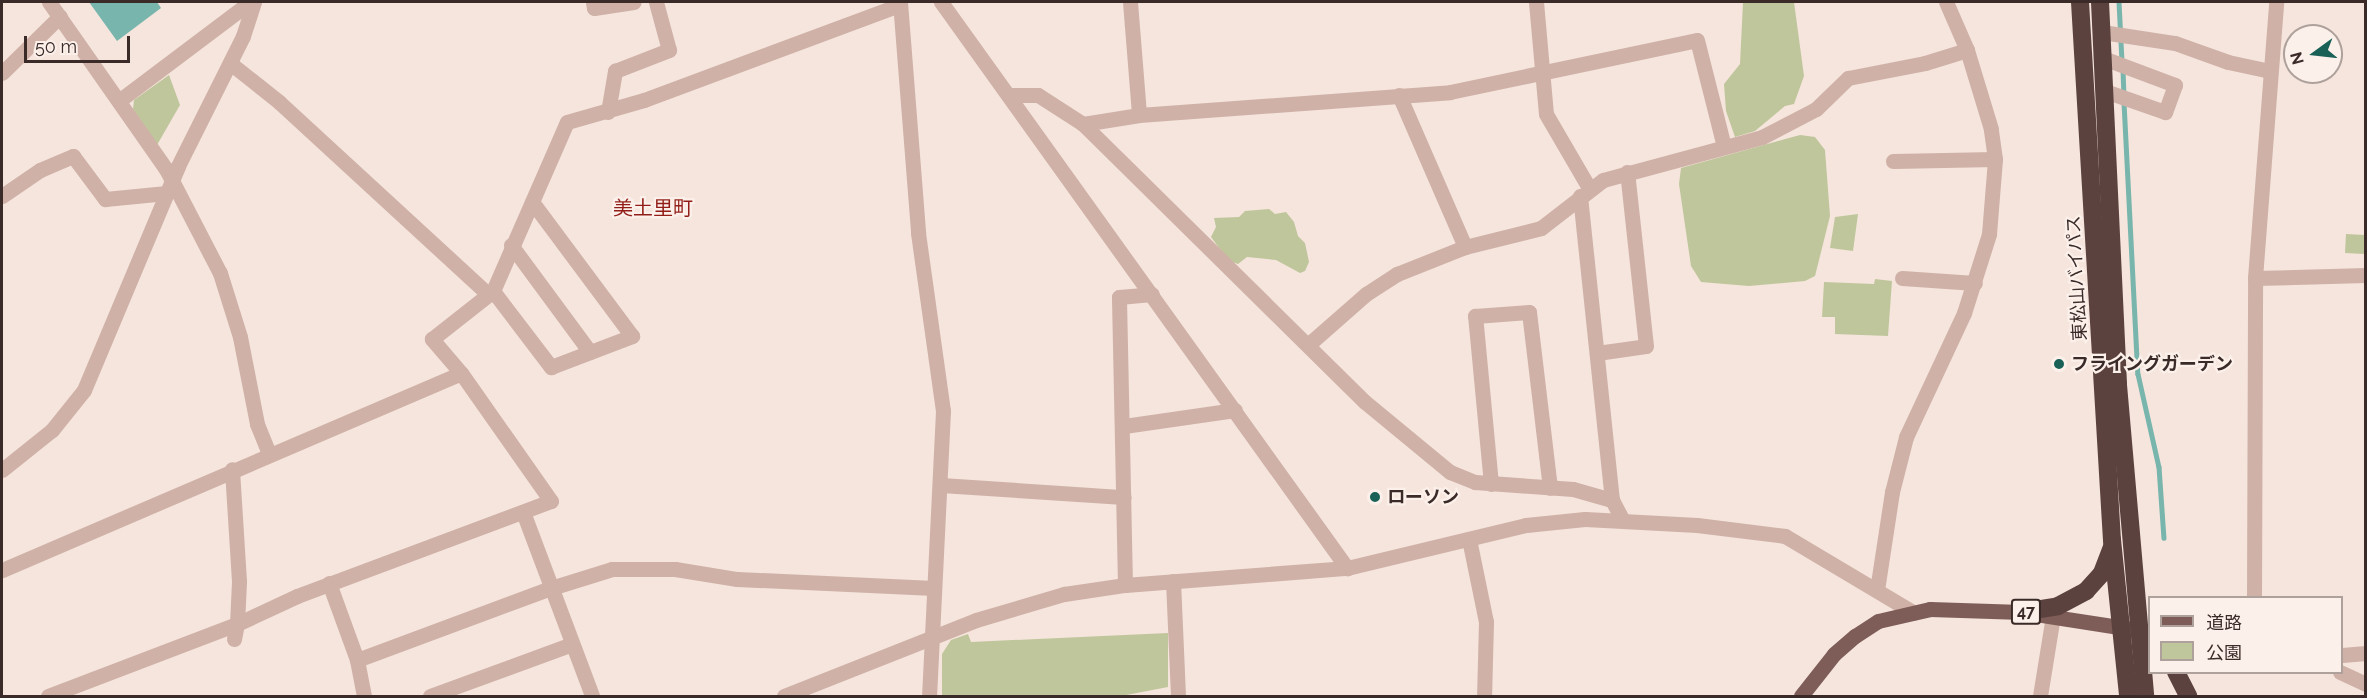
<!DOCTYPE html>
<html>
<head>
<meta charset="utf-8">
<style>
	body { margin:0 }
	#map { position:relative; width:2367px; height:698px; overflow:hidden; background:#f5e5dd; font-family:Raleway,"Noto Sans JP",sans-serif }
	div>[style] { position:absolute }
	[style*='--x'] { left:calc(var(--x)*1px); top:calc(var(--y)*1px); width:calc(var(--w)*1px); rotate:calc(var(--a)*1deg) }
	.green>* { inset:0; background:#c0c69b; transform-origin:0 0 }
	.water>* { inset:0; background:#78b5ac }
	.stream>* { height:4.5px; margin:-2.25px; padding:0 2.25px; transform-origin:2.25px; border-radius:2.25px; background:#78b5ac }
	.minor>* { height:15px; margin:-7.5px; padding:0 7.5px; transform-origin:7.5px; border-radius:7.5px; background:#cfb1a7 }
	.major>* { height:15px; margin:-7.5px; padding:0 7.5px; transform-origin:7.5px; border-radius:7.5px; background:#7e5d58 }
	.highway>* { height:18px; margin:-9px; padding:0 9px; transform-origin:9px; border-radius:9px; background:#5c423e }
	.dots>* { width:16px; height:16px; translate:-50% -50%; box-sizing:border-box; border:3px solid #fcf0ea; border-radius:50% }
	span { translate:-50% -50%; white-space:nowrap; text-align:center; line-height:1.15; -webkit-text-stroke:4.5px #fcf0ea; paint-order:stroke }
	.shield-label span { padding:2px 4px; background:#fcf0ea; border:2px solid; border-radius:4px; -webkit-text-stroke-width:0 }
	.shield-label { font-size:16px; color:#3a2a28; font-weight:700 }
	.street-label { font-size:18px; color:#3a2a28 }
	.poi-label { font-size:18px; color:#3a2a28; font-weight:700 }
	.left { translate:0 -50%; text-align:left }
	.neighbourhood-label { font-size:20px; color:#921d18 }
	.frame { position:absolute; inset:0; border:3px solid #3a2a28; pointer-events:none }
	.legend { position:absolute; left:2148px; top:596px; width:195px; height:78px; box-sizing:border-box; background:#fcf0ea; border:2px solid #aea19c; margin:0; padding:8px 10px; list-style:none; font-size:18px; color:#3a2a28 }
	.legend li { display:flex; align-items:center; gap:12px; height:30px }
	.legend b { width:30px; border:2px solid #aea19c }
	.north { position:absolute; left:2283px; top:24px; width:60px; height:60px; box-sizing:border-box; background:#fcf0ea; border:2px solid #aea19c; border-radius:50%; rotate:255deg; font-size:16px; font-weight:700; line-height:24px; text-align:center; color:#3a2a28 }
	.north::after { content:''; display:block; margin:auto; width:21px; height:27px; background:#196157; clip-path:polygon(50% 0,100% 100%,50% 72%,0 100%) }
	.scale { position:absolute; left:24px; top:36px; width:106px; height:27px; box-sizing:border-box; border:3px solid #3a2a28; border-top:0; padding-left:8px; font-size:18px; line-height:21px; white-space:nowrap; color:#3a2a28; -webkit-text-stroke:4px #fcf0ea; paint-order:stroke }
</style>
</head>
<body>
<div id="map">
	<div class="green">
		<div style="clip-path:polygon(1743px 2px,1794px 2px,1804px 76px,1794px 104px,1785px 106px,1755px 131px,1735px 137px,1726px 111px,1724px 84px,1740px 64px)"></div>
		<div style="clip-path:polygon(169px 75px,180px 105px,157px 145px,133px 109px,134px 100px)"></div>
		<div style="clip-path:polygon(1800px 135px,1815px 137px,1825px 150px,1830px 216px,1815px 276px,1805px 281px,1749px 286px,1701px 282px,1691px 266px,1679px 184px,1681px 168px)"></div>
		<div style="clip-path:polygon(1269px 209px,1275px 214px,1286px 212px,1294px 222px,1298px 236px,1305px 243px,1309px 262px,1305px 271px,1300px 273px,1276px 260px,1247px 257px,1238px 264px,1228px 260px,1211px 237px,1216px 227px,1214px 218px,1239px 217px,1245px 211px)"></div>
		<div style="clip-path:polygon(1858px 214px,1853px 251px,1830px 248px,1835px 217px)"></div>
		<div style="left:2346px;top:234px;width:19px;height:19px;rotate:3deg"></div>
		<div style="clip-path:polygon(1875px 279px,1892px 281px,1888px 336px,1835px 334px,1835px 317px,1822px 317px,1824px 282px,1874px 284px)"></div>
		<div style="clip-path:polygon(1168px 633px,1168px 687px,1121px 696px,942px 696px,942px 654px,951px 640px,968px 634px,971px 642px)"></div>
	</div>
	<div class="water">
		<div style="clip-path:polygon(89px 2px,157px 2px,161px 8px,117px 41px)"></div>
	</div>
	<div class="stream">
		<div style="--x:2119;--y:2;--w:59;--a:87.1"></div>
		<div style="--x:2123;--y:69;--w:25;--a:88"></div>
		<div style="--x:2124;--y:102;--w:272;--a:87.1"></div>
		<div style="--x:2138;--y:374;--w:95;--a:77.3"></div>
		<div style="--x:2159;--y:467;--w:71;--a:86"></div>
	</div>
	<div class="minor">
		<div style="--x:49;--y:2;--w:204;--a:55"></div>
		<div style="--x:166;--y:169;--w:117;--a:62.6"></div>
		<div style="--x:220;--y:273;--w:67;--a:72.6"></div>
		<div style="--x:240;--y:337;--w:89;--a:78.9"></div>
		<div style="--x:257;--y:424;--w:32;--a:68"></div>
		<div style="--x:593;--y:2;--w:6;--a:81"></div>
		<div style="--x:594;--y:8;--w:40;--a:-8.5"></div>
		<div style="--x:900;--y:2;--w:232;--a:85.5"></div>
		<div style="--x:918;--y:233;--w:180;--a:82"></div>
		<div style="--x:943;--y:411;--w:285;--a:92.8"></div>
		<div style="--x:941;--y:2;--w:697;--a:54.35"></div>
		<div style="--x:1130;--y:2;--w:113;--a:85.4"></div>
		<div style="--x:1536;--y:2;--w:112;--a:84.9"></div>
		<div style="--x:1546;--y:114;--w:86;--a:59.8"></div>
		<div style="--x:2102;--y:32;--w:74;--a:8.6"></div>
		<div style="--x:2175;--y:43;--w:56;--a:19.7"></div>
		<div style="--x:2228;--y:62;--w:43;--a:12.1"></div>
		<div style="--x:2103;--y:58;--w:77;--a:20.6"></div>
		<div style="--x:2175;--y:85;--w:29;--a:110"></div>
		<div style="--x:2165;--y:112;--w:64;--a:-160.7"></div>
		<div style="--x:230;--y:63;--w:63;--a:38.5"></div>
		<div style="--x:279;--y:102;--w:284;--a:42.6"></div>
		<div style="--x:2;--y:73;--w:81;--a:-44.5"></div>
		<div style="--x:1009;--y:95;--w:29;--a:0"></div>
		<div style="--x:1038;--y:95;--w:54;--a:32.8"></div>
		<div style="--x:1083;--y:124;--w:396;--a:44.6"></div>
		<div style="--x:1365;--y:402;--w:110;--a:39.5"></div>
		<div style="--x:1450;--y:472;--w:27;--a:22"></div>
		<div style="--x:1475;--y:482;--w:98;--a:4.1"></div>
		<div style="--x:1573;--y:489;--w:41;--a:15.8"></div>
		<div style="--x:1612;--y:500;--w:21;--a:62"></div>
		<div style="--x:1399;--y:95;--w:166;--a:66.5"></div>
		<div style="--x:120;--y:100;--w:163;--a:-37"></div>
		<div style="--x:608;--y:112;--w:42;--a:-80.3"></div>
		<div style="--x:615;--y:71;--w:58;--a:-21.3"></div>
		<div style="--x:669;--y:50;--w:50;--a:-105.2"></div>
		<div style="--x:1083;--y:124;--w:57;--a:-9.1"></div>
		<div style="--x:1139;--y:115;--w:312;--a:-4.2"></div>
		<div style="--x:1450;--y:92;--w:252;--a:-11.9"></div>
		<div style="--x:1697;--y:40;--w:110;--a:75.8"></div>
		<div style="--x:1893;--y:161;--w:102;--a:-1.1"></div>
		<div style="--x:2;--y:196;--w:46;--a:-34.4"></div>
		<div style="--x:40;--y:170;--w:36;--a:-23"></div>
		<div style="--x:73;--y:156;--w:54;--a:53.3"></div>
		<div style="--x:105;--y:199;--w:62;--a:-5.5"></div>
		<div style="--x:1580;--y:196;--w:306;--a:84"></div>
		<div style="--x:511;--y:245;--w:133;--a:53.6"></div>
		<div style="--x:1902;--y:278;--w:73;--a:3.9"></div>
		<div style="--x:2255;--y:278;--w:111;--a:-1.5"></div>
		<div style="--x:493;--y:291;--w:96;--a:52.7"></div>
		<div style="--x:551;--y:367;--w:87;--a:-20.9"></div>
		<div style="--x:632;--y:336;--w:167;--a:-126.7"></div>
		<div style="--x:1309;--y:344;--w:76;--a:-41.3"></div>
		<div style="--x:1366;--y:294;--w:37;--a:-33"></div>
		<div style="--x:1397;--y:274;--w:73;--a:-21.7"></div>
		<div style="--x:1465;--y:247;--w:78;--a:-14"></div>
		<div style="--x:1541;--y:228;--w:78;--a:-37.7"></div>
		<div style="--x:1603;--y:180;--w:165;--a:-15.1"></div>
		<div style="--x:1762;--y:137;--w:61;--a:-27.4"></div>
		<div style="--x:1816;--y:109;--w:45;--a:-44.1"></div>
		<div style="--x:1848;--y:78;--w:78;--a:-11"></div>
		<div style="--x:1925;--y:63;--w:44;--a:-17.2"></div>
		<div style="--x:1597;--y:353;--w:49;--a:-8.1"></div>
		<div style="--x:1646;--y:346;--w:175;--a:-96.2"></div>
		<div style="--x:1124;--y:426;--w:112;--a:-8.2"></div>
		<div style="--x:2;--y:470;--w:64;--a:-38.7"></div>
		<div style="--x:52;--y:430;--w:51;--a:-51.3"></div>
		<div style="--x:84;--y:390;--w:243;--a:-67.2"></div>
		<div style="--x:178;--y:166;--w:145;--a:-63.4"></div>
		<div style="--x:243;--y:36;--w:36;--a:-72"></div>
		<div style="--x:1491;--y:484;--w:169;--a:-95.4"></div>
		<div style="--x:1475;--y:316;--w:54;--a:-4.2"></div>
		<div style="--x:1529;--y:312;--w:177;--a:83.2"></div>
		<div style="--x:941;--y:485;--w:183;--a:3.8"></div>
		<div style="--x:523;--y:512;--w:197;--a:69.4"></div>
		<div style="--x:1469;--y:539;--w:85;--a:78.4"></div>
		<div style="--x:1486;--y:622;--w:74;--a:91.5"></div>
		<div style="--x:2;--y:570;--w:499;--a:-23.2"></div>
		<div style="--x:1173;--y:581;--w:115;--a:87.5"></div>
		<div style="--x:329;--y:583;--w:82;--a:70"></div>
		<div style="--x:357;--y:660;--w:37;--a:79"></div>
		<div style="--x:1125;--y:585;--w:288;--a:-91.2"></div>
		<div style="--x:1119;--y:297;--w:33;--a:-5"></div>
		<div style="--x:1877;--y:590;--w:99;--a:-81.3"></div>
		<div style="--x:1892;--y:492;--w:57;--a:-75.7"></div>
		<div style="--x:1906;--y:437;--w:137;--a:-64.9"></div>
		<div style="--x:1964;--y:313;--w:83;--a:-72.4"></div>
		<div style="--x:1989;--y:234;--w:75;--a:-85.4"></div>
		<div style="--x:1995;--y:159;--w:30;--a:-98"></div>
		<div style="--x:1991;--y:129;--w:83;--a:-106.9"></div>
		<div style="--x:1967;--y:50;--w:52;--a:-113.6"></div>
		<div style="--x:2254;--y:598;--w:320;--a:-89.8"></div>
		<div style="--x:2255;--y:278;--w:277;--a:-85.6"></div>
		<div style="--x:234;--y:639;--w:15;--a:-79"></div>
		<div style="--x:237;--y:624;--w:66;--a:-25"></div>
		<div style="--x:297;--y:596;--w:271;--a:-20.5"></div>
		<div style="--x:551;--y:501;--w:156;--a:-125.1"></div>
		<div style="--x:461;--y:373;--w:45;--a:-130.5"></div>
		<div style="--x:432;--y:339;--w:78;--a:-38.2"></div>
		<div style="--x:493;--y:291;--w:184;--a:-66.4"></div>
		<div style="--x:567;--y:122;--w:80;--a:-15.9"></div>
		<div style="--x:644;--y:100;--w:273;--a:-20.4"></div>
		<div style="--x:2342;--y:655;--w:24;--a:-5"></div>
		<div style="--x:357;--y:660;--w:207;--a:-20.4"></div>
		<div style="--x:551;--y:588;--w:64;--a:-17.3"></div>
		<div style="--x:612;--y:569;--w:63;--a:0"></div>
		<div style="--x:675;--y:569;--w:63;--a:9.2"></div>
		<div style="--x:737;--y:579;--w:197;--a:2.6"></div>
		<div style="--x:2340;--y:672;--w:29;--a:25"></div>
		<div style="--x:48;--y:696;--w:202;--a:-20.9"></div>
		<div style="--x:237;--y:624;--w:43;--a:-87.3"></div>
		<div style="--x:239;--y:581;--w:112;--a:-93.6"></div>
		<div style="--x:430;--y:696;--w:151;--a:-20.1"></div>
		<div style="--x:784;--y:696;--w:206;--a:-21.6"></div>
		<div style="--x:976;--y:620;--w:92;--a:-16.5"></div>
		<div style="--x:1064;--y:594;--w:62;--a:-8.4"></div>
		<div style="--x:1125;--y:585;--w:223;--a:-4.4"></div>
		<div style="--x:1347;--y:568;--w:184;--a:-13.5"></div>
		<div style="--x:1526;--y:525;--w:59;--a:-5.8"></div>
		<div style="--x:1585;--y:519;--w:112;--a:3.1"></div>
		<div style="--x:1697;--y:525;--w:89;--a:7.1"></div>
		<div style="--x:1785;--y:536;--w:150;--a:30.8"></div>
		<div style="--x:2040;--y:696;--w:81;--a:-80.8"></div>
	</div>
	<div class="major">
		<div style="--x:1801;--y:696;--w:53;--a:-51.8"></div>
		<div style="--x:1834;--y:654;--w:28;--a:-41"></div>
		<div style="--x:1855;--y:636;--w:27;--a:-33"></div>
		<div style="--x:1878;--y:621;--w:53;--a:-13"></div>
		<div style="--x:1930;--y:609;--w:92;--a:1.9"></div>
		<div style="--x:2022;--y:612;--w:111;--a:8.8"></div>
	</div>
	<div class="highway">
		<div style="--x:2080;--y:2;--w:539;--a:86.6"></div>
		<div style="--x:2112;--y:540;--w:157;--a:84.1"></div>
		<div style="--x:2100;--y:2;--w:383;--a:87.3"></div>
		<div style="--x:2118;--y:385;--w:312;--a:85"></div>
		<div style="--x:2022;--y:612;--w:36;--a:-9"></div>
		<div style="--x:2058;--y:606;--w:32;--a:-28"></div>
		<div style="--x:2086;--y:591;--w:24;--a:-48"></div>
		<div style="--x:2102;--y:573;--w:26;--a:-69"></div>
		<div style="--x:2176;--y:672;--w:27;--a:63"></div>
	</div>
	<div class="dots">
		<div style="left:2059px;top:364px;background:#196157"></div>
		<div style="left:1375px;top:497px;background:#196157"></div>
	</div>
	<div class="shield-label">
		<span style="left:2026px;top:612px">47</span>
	</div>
	<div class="street-label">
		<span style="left:2077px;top:278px;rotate:-93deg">東松山バイパス</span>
	</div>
	<div class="poi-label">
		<span class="left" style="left:2071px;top:364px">フライングガーデン</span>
		<span class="left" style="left:1387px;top:497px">ローソン</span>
	</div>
	<div class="neighbourhood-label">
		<span style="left:653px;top:208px">美土里町</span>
	</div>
	<div class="frame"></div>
	<ul class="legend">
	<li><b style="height:8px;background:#7e5d58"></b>道路</li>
	<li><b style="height:16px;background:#c0c69b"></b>公園</li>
	</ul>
	<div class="north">N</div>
	<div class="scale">50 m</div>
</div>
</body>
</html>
